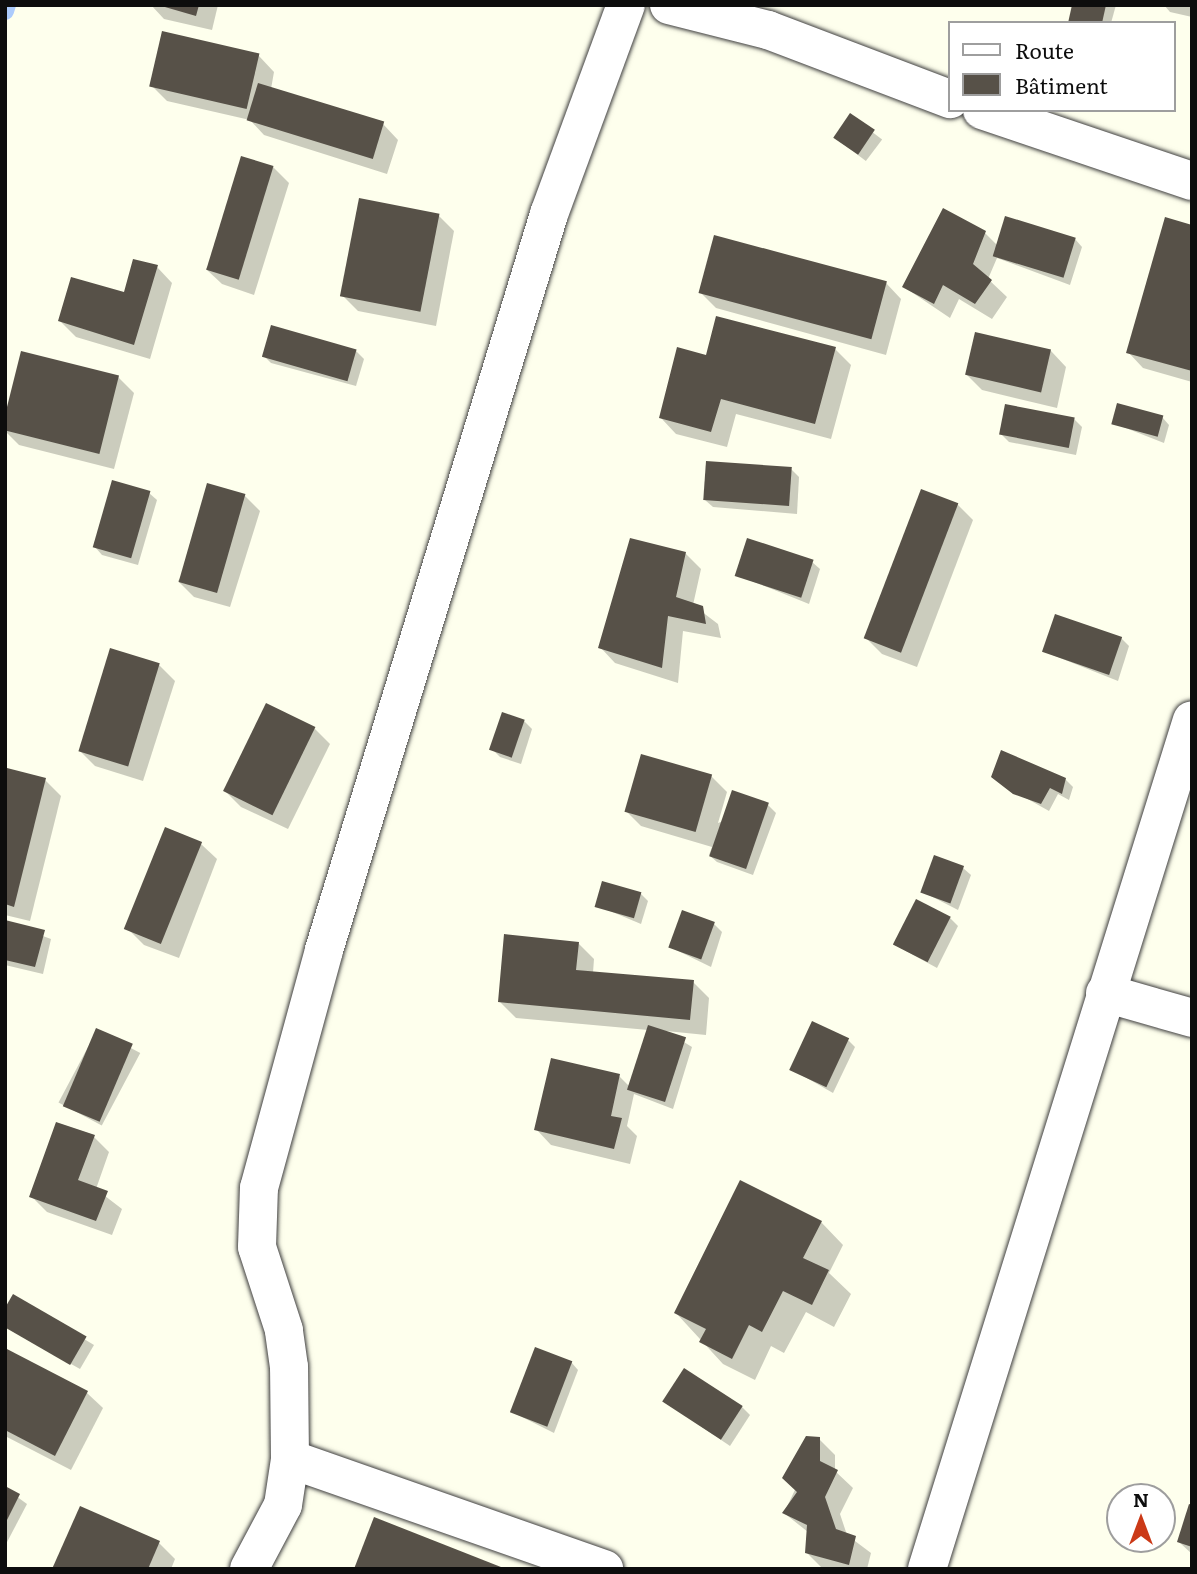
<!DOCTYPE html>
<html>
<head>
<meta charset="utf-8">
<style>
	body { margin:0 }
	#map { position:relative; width:1197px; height:1574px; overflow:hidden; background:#feffed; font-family:Literata,serif }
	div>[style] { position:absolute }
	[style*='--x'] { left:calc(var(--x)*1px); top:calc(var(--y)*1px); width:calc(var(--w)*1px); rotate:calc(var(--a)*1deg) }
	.shadow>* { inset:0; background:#0003; transform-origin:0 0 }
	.stream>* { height:18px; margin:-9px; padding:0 9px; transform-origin:9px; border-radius:9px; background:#accbfc }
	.building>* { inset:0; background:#575148; transform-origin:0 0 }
	.roads { filter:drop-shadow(0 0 2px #404040) drop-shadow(0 0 2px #404040) }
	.street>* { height:38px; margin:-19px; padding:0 19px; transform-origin:19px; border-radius:19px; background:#fff }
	span { translate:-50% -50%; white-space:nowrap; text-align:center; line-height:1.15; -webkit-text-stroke:7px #fff; paint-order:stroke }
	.frame { position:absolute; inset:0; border:7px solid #0d0d0d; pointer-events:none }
	.legend { position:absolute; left:948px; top:21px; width:228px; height:91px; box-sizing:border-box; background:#fff; border:2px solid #9e9e9e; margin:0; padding:9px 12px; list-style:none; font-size:21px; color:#0d0d0d }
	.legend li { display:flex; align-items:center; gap:14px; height:35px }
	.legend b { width:35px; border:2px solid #9e9e9e }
	.north { position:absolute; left:1106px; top:1483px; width:70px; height:70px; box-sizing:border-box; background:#fff; border:2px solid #9e9e9e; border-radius:50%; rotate:0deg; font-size:19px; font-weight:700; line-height:28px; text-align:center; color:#0d0d0d }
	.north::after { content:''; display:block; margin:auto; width:24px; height:32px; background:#cb3917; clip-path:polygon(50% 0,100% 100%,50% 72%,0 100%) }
</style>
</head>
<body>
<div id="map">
	<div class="shadow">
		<div style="clip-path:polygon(151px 5px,218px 5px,212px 30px,164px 19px)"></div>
		<div style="clip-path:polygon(1074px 5px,1116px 5px,1111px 23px,1069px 23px)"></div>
		<div style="clip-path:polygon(1164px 5px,1192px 5px,1192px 17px,1170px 12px)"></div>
		<div style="clip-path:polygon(259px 56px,274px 72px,271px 89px,383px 124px,398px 140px,387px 174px,264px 135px,250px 120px,167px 101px,151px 85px)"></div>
		<div style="left:851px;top:116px;width:39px;height:27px;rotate:37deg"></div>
		<div style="clip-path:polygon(273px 167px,289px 183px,254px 295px,222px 284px,206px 269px)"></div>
		<div style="clip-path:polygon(438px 215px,454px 231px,436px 326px,358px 311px,342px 295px)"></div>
		<div style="clip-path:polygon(1192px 227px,1192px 382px,1143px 368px,1128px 352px)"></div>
		<div style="clip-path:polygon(985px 233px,997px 245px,1075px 239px,1082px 247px,1070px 285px,997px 258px,988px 279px,1007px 297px,992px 319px,959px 299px,950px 318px,904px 287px)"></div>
		<div style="clip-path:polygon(157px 267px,172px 283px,150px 359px,76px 337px,60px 321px,125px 294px)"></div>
		<div style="clip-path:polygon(886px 283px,901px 299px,886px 355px,716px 308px,700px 292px)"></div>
		<div style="clip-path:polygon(835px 349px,851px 365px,831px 439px,736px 414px,727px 447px,676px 434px,661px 418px,707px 357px)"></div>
		<div style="clip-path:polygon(356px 351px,364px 359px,356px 386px,271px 363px,263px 355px)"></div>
		<div style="clip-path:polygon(1051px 351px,1066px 367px,1057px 408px,982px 390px,966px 374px)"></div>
		<div style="clip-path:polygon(23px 353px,118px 377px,134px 393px,114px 469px,19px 445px,5px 431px)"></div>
		<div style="clip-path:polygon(1162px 417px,1169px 425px,1164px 443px,1113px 423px)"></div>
		<div style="clip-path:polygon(1074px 419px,1082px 427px,1076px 455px,1009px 442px,1001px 434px)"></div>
		<div style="clip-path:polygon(791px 469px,799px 477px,797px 514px,713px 507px,705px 500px)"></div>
		<div style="clip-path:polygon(149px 493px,157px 500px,138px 565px,102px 555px,95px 547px)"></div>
		<div style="clip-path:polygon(244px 495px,260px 511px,230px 607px,194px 597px,178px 581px)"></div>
		<div style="clip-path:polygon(957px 504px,973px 520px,917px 667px,882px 654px,866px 638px)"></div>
		<div style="clip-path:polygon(685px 553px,701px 569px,693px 605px,718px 624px,721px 638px,683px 631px,678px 683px,615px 663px,600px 647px)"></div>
		<div style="clip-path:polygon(812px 562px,820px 569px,809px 604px,737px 575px)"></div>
		<div style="clip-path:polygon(1121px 638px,1129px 646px,1118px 681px,1045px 652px)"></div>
		<div style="clip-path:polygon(159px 665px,175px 681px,143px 781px,95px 766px,79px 750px)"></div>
		<div style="clip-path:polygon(524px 721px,532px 729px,521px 764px,500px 757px,492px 749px)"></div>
		<div style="clip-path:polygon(314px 728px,330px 744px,288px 829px,241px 807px,225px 791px)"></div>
		<div style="clip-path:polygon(9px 770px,45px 780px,61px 796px,30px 921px,5px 915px)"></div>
		<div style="clip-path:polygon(711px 776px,727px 792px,718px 823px,768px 805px,776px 813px,753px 875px,717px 862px,709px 855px,712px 847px,641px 826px,625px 810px)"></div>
		<div style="clip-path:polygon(1065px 779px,1073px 787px,1069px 800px,1058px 794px,1049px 811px,1001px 784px)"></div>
		<div style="clip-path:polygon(201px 844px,217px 859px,179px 958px,144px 945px,128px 929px)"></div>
		<div style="clip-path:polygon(963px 868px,971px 875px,958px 910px,923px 892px)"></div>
		<div style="clip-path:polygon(640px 893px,648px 901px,641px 924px,598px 906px)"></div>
		<div style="clip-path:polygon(950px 918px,958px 926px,937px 968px,895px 945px)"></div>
		<div style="clip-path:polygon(5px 922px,51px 939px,43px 974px,5px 965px)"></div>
		<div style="clip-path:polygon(714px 924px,722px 932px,711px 967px,672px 948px)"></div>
		<div style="clip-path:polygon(578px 943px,594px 959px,593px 973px,693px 982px,709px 998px,706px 1035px,666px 1031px,692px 1047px,673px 1109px,634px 1094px,627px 1126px,637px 1136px,630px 1164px,551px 1145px,536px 1129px,619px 1076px,630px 1087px,648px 1030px,516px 1018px,500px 1002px)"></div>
		<div style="left:97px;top:1030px;width:49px;height:82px;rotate:28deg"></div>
		<div style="clip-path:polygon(848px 1040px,855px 1047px,833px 1093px,791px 1069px)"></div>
		<div style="clip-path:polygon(94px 1137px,109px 1152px,96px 1189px,122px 1209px,112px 1235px,47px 1212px,31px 1196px)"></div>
		<div style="clip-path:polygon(821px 1222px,843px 1245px,829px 1273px,851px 1294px,834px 1327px,806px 1312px,784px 1353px,771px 1346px,755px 1380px,723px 1364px,676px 1313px)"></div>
		<div style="clip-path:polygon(14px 1297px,94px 1345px,80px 1369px,5px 1327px)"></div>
		<div style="clip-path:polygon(5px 1350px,87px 1393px,103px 1408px,71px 1470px,5px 1436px)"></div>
		<div style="clip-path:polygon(571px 1362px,578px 1370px,554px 1433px,512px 1412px)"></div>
		<div style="clip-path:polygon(665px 1402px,742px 1407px,750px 1415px,730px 1446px)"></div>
		<div style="clip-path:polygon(819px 1439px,835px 1455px,835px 1471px,853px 1488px,840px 1514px,847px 1535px,871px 1553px,867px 1569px,823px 1569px,807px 1553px,808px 1532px,784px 1513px)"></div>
		<div style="clip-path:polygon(5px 1488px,27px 1504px,5px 1546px)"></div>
		<div style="clip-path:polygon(1192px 1507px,1192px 1554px,1179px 1542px)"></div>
		<div style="clip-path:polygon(81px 1509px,159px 1543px,175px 1559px,171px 1569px,54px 1569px)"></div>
	</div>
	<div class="stream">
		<div style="--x:5;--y:11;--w:6;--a:-72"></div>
	</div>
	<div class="building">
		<div style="clip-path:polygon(158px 5px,199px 5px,196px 16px)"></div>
		<div style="clip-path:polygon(1072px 5px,1106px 5px,1102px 23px,1068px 23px)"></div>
		<div style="left:162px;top:31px;width:100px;height:57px;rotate:13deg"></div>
		<div style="left:258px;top:83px;width:132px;height:39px;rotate:17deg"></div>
		<div style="left:850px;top:113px;width:30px;height:30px;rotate:34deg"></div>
		<div style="left:241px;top:156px;width:34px;height:119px;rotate:17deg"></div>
		<div style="left:359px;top:198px;width:82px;height:100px;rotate:11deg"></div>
		<div style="clip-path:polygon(943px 208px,986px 231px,973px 264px,992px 280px,975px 304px,943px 285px,934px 304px,902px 287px)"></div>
		<div style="left:1005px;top:216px;width:74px;height:42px;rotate:17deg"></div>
		<div style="clip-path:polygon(1165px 217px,1192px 225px,1192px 371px,1126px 353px)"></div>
		<div style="left:714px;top:235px;width:179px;height:60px;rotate:15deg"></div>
		<div style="clip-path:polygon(133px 259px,158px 265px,134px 345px,58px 321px,71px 277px,124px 292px)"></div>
		<div style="clip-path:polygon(716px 316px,836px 347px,815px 424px,721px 399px,711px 432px,659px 418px,677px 347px,706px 355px)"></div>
		<div style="left:271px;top:325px;width:89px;height:33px;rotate:16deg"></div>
		<div style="left:975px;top:332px;width:78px;height:44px;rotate:13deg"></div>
		<div style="left:21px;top:351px;width:101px;height:81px;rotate:14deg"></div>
		<div style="left:1117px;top:403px;width:48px;height:22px;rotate:15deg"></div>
		<div style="left:1005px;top:404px;width:71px;height:31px;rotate:11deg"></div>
		<div style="left:706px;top:461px;width:86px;height:39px;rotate:4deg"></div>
		<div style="left:112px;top:480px;width:40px;height:70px;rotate:16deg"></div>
		<div style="left:207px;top:483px;width:40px;height:103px;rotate:16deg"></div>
		<div style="left:921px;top:489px;width:40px;height:160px;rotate:21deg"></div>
		<div style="clip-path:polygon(630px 538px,686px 552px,676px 597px,703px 606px,706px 624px,668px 616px,662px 668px,598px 648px)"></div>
		<div style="left:747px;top:538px;width:70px;height:40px;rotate:18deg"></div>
		<div style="left:1055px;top:614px;width:71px;height:40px;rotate:19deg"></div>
		<div style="left:110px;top:648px;width:52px;height:108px;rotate:17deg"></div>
		<div style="left:266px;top:703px;width:55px;height:98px;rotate:26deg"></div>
		<div style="left:502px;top:712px;width:24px;height:40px;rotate:19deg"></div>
		<div style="clip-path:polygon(1001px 750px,1066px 778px,1062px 794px,1050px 788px,1041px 804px,1013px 794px,991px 777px)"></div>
		<div style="left:641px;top:754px;width:74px;height:60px;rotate:16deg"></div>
		<div style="clip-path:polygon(7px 768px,46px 778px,14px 907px,5px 904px)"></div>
		<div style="left:732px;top:790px;width:39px;height:70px;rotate:19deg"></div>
		<div style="left:165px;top:827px;width:40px;height:110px;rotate:22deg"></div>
		<div style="left:934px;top:855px;width:32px;height:40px;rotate:20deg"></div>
		<div style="left:602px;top:881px;width:41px;height:27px;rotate:16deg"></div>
		<div style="left:916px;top:899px;width:39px;height:51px;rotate:27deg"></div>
		<div style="left:682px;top:910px;width:35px;height:40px;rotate:20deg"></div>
		<div style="clip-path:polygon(5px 920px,45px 930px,35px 967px,5px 960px)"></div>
		<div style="clip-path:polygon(504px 934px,579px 942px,576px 970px,694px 980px,690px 1020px,498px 1002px)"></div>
		<div style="left:812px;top:1021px;width:41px;height:54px;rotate:25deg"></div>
		<div style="left:648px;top:1025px;width:40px;height:68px;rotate:18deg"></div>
		<div style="left:96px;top:1028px;width:40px;height:85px;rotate:23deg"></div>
		<div style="clip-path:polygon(551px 1058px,620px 1074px,611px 1116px,622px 1118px,614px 1149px,534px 1130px)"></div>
		<div style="clip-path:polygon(56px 1122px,95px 1135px,78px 1180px,108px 1191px,96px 1221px,29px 1197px)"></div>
		<div style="clip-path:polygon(740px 1180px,822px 1221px,803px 1258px,829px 1270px,812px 1305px,783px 1291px,762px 1332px,749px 1325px,732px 1359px,699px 1342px,706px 1329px,674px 1313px)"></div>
		<div style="left:13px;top:1294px;width:85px;height:33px;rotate:30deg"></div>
		<div style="left:535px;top:1347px;width:40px;height:70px;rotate:21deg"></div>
		<div style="clip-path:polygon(5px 1348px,88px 1391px,55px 1456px,5px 1430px)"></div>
		<div style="left:684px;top:1368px;width:70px;height:40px;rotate:33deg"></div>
		<div style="clip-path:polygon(806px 1436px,820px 1437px,820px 1461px,838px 1470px,825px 1497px,836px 1529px,856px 1536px,849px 1565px,805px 1553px,807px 1525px,782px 1513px,797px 1492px,782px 1478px)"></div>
		<div style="clip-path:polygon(5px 1486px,20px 1494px,5px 1524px)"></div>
		<div style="clip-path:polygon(1189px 1504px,1192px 1505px,1192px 1547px,1177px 1542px)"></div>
		<div style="clip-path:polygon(80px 1506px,160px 1541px,148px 1569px,52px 1569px)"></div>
		<div style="clip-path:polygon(374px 1517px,506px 1569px,354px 1569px)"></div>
	</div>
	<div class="roads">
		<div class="street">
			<div style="--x:669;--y:5;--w:102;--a:14.2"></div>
			<div style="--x:768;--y:30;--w:195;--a:20.8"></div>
			<div style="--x:982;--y:110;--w:222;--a:18.7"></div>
			<div style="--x:1105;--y:993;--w:91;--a:16"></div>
			<div style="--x:290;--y:1459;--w:333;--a:19.3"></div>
			<div style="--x:249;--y:1569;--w:72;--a:-62"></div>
			<div style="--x:283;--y:1505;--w:47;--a:-81.3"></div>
			<div style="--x:290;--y:1459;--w:92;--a:-90.6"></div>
			<div style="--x:289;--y:1367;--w:37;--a:-98"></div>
			<div style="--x:284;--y:1330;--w:87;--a:-108"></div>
			<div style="--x:257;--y:1247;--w:59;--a:-88.1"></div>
			<div style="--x:259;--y:1188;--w:247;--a:-74.7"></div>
			<div style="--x:324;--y:950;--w:770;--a:-73"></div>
			<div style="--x:549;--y:214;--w:223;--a:-69.8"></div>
			<div style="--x:927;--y:1569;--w:889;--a:-72.67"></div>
		</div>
	</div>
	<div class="frame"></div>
	<ul class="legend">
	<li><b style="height:9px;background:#fff"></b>Route</li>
	<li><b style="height:19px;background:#575148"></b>Bâtiment</li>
	</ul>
	<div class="north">N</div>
</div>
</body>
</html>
